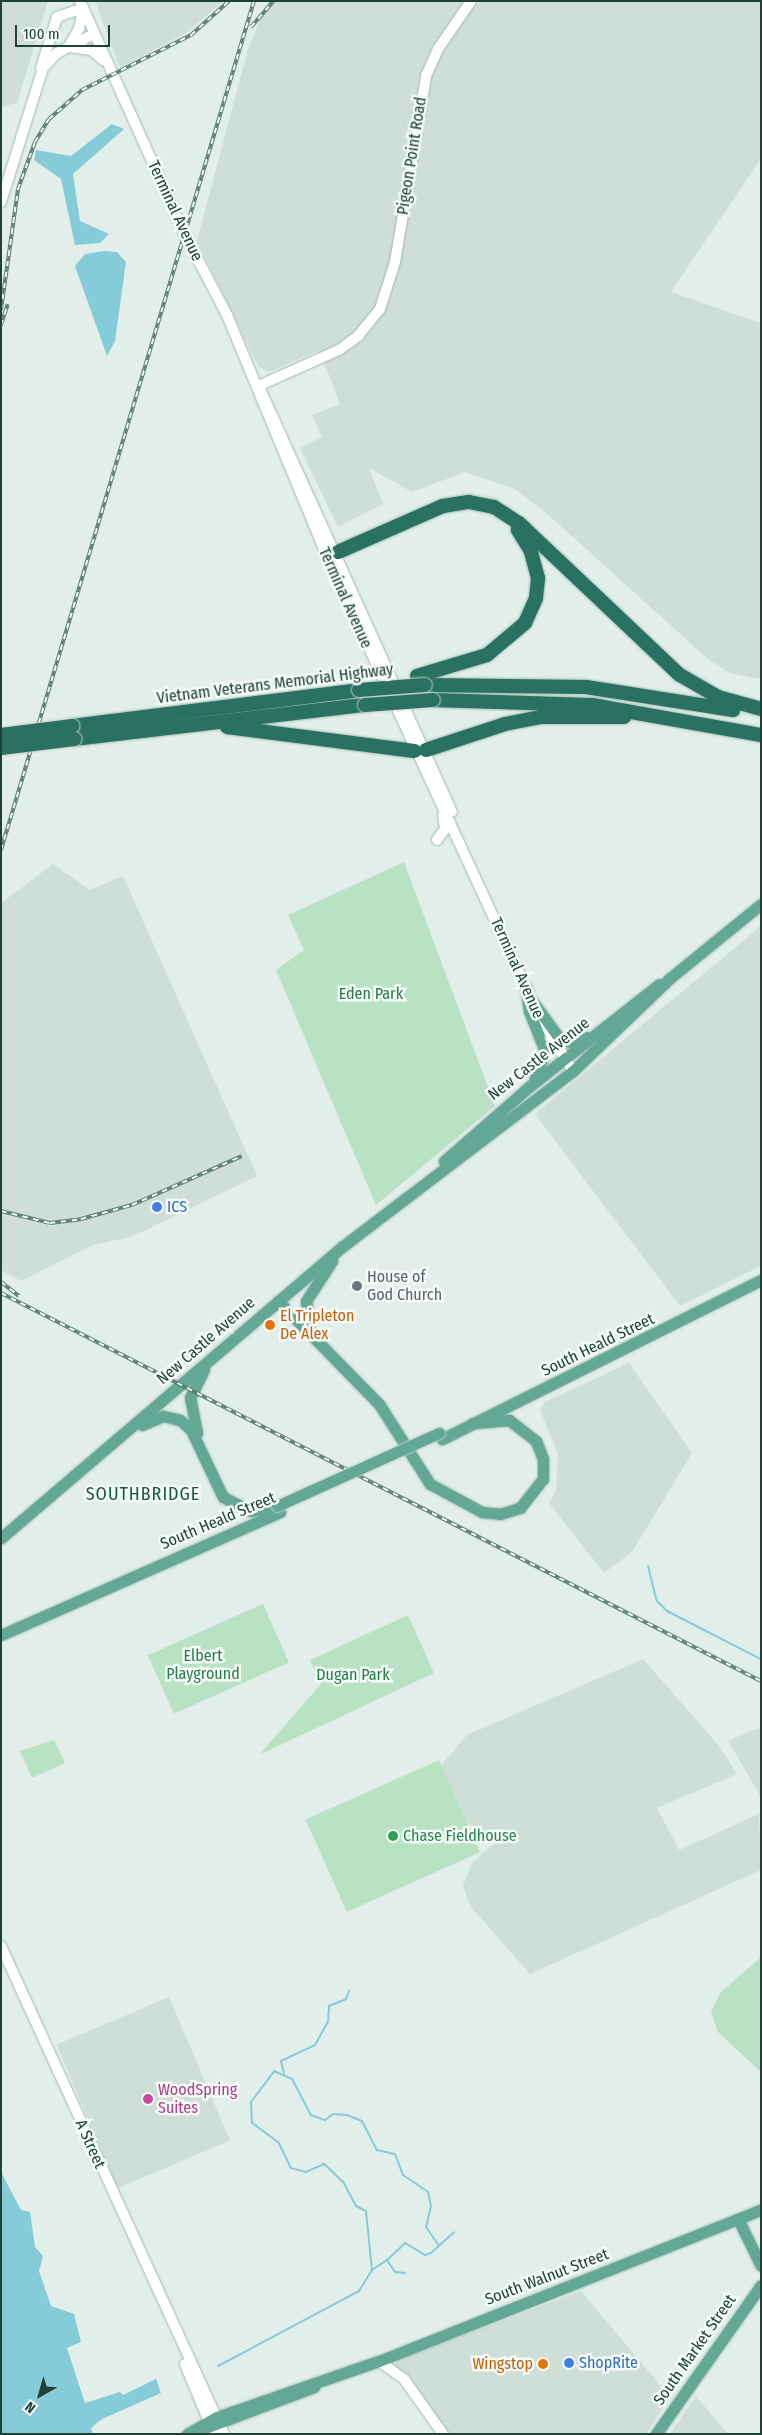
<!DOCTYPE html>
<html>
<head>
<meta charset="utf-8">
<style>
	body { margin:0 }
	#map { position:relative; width:762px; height:2435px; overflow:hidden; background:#e2eee9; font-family:"Fira Sans Condensed",sans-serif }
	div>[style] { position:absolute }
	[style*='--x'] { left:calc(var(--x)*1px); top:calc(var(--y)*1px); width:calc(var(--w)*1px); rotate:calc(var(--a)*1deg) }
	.built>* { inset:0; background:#d0ded8; transform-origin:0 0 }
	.green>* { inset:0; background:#b9e1c3; transform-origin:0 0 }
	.water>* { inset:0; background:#85ccd8 }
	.stream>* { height:2px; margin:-1px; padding:0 1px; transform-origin:1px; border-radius:1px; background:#85ccd8 }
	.roads { filter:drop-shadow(0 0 1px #9fbbb1) drop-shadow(0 0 1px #9fbbb1) }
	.secondary>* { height:10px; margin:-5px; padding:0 5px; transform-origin:5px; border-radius:5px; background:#fff }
	.primary>* { height:11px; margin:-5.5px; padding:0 5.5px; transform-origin:5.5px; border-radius:5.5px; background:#62a895 }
	.highway>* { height:14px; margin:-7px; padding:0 7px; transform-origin:7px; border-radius:7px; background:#297161 }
	.rail>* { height:4px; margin-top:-2px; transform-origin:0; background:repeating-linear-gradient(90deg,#f3faf7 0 5.5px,#5b7d73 0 11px); box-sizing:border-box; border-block:1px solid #5b7d73 }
	.bridges { filter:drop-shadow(0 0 1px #c1cac7) drop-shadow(0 0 1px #c1cac7) }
	.primary-bridge>* { height:11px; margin:-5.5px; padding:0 5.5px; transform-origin:5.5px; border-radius:5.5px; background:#62a895 }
	.highway-bridge>* { height:14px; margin:-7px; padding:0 7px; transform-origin:7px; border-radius:7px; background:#297161 }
	.dots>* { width:14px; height:14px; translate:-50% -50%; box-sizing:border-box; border:2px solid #f3faf7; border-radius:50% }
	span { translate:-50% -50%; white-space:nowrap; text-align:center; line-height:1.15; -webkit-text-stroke:5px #f3faf7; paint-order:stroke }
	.street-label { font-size:16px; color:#204138 }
	.park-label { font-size:16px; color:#267c46 }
	.shop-label { font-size:16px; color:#366cbe }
	.left { translate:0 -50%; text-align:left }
	.worship-label { font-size:16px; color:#5b616d }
	.food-label { font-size:16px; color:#c56008 }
	.right { translate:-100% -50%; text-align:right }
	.leisure-label { font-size:16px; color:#27864d }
	.hotel-label { font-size:16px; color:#b23c85 }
	.neighbourhood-label { font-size:18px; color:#1a5646; letter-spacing:1px }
	.frame { position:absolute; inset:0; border:2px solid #204138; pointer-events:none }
	.north { position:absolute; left:15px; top:2370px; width:50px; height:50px; -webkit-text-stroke:4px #f3faf7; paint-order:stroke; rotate:218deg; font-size:14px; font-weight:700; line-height:20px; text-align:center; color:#204138 }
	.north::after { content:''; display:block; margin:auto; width:18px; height:22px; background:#204138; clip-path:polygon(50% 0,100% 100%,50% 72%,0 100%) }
	.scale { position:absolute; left:15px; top:25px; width:95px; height:22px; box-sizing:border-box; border:2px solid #204138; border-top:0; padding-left:6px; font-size:15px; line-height:18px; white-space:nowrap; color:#204138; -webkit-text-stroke:4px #f3faf7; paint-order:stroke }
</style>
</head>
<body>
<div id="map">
	<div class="built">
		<div style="clip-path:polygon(1px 1px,48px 1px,17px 103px,1px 107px)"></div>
		<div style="clip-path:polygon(95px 1px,224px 1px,186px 33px,120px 68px)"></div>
		<div style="clip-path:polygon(268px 1px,761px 1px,761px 158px,671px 292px,761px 323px,761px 679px,733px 674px,709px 660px,544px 511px,513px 488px,465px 472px,412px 492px,369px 468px,383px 504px,338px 527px,300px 448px,322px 437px,312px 415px,340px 404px,327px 370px,317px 351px,269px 372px,258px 366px,197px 241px,248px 49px)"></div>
		<div style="clip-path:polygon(53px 864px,90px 890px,123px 876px,257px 1176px,131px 1237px,93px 1245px,21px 1281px,1px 1270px,1px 903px)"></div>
		<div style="clip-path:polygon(761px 926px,761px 1266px,680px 1306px,535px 1114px)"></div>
		<div style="clip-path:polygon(629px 1363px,692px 1453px,632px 1552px,604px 1573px,549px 1503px,556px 1490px,558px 1454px,540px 1410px,545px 1402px)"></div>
		<div style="clip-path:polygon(643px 1659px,720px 1747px,737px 1774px,657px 1808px,679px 1850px,759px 1814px,761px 1870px,530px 1974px,471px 1907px,463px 1886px,472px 1863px,505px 1834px,496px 1837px,448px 1814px,431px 1777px,467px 1735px)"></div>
		<div style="clip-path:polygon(761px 1727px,761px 1797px,728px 1741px)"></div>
		<div style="left:169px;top:1997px;width:156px;height:122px;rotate:67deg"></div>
		<div style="clip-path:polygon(581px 2291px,670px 2397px,646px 2434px,438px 2434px,404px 2384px,390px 2373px,398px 2360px)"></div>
		<div style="clip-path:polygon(696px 2396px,728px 2434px,670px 2434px)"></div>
	</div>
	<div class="green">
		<div style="clip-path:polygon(404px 862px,495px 1106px,376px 1205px,276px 970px,304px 950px,288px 915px)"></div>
		<div style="left:263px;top:1604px;width:64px;height:126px;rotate:66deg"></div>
		<div style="clip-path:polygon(408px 1615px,434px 1673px,259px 1755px,321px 1684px,310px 1660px)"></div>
		<div style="clip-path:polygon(54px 1740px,65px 1763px,32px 1778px,20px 1751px)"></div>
		<div style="left:439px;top:1760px;width:101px;height:146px;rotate:66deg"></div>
		<div style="clip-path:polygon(761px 1957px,761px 2072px,718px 2032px,711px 2012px,720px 1993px)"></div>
	</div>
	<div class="water">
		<div style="clip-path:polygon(112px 124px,124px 129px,73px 174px,80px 221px,109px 234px,100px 243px,75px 245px,61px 179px,34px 160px,36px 150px,71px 156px)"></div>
		<div style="clip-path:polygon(104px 251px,117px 252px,126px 262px,115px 341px,107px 356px,75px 266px,85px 254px)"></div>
		<div style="clip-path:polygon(1px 2172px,21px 2210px,30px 2212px,35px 2247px,43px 2256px,39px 2271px,51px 2306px,74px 2314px,81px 2342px,67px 2348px,85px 2403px,120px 2392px,123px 2395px,156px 2379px,161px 2393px,102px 2419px,91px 2428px,93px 2434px,1px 2434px)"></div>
	</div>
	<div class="stream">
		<div style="--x:648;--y:1566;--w:36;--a:76"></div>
		<div style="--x:657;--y:1601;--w:14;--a:45"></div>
		<div style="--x:667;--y:1611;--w:106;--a:27.1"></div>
		<div style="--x:284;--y:2073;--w:12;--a:-104"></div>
		<div style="--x:281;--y:2061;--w:38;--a:-25"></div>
		<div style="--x:315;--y:2045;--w:26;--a:-61"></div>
		<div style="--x:328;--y:2022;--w:16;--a:-86"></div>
		<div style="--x:329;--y:2006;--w:18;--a:-22"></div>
		<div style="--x:346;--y:1999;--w:9;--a:-69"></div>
		<div style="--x:387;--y:2260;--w:25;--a:-43"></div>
		<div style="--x:405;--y:2243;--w:23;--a:31"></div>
		<div style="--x:425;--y:2255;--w:6;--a:-18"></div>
		<div style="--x:431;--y:2253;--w:31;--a:-42"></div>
		<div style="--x:372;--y:2270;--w:59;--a:-95.8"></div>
		<div style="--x:366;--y:2211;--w:11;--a:-153"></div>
		<div style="--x:356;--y:2206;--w:26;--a:-118"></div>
		<div style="--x:344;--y:2183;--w:28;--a:-136"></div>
		<div style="--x:324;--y:2164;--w:20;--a:156"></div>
		<div style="--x:306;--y:2172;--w:16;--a:-165"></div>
		<div style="--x:291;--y:2168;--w:28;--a:-116"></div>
		<div style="--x:279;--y:2143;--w:34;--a:-143"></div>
		<div style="--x:252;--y:2123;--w:21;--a:-93"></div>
		<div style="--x:251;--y:2102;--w:39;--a:-53"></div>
		<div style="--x:274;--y:2071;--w:20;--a:24"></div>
		<div style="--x:292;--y:2079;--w:41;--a:62.2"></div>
		<div style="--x:311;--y:2115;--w:15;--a:20"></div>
		<div style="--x:325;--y:2120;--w:10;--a:-37"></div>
		<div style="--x:333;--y:2114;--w:14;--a:4"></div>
		<div style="--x:347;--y:2115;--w:16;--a:22"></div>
		<div style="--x:362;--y:2121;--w:33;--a:63"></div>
		<div style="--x:377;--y:2150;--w:18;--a:13"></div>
		<div style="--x:395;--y:2154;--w:22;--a:69"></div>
		<div style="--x:403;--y:2175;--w:30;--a:34"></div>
		<div style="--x:428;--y:2192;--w:14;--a:78"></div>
		<div style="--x:431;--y:2206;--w:22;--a:103"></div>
		<div style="--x:426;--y:2227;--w:21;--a:55"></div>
		<div style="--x:218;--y:2366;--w:160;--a:-28"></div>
		<div style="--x:359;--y:2291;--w:25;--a:-58"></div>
		<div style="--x:372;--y:2270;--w:18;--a:-34"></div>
		<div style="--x:387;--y:2260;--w:14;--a:56"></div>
		<div style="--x:395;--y:2272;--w:10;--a:6"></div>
	</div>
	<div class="roads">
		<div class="secondary">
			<div style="--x:80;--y:1;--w:256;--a:65.8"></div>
			<div style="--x:185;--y:235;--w:90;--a:62.3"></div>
			<div style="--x:227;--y:315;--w:264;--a:67.5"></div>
			<div style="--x:328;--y:559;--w:480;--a:65.2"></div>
			<div style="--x:69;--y:46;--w:20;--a:-60"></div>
			<div style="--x:79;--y:29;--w:20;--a:-79"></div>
			<div style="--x:69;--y:47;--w:22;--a:8"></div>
			<div style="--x:91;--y:50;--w:16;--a:40"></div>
			<div style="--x:41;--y:68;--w:53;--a:-72.6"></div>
			<div style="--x:57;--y:17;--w:28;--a:-19"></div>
			<div style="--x:1;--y:202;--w:140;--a:-72.6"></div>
			<div style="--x:43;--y:68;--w:21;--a:-47"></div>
			<div style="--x:57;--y:53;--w:42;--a:-27.2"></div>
			<div style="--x:258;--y:386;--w:89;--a:-24"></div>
			<div style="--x:339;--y:350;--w:24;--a:-36"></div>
			<div style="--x:358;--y:336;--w:35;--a:-51"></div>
			<div style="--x:380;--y:309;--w:49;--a:-72.3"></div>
			<div style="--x:395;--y:262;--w:189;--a:-80.5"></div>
			<div style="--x:426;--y:76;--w:30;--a:-66"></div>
			<div style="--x:438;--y:49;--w:58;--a:-55.5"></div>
			<div style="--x:261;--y:391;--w:462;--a:65.6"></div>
			<div style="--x:437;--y:840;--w:14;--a:-54"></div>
			<div style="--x:445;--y:829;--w:14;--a:-98"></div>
			<div style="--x:537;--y:1013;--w:68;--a:58.2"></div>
			<div style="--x:1;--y:1946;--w:537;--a:65.44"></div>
			<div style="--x:379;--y:2361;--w:31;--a:36"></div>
			<div style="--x:404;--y:2379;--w:67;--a:54.7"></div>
			<div style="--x:185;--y:2364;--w:76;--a:67.5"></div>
		</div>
		<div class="primary">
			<div style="--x:526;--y:987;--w:24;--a:83"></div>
			<div style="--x:529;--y:1011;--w:43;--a:68.2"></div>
			<div style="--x:545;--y:1051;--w:30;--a:110"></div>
			<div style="--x:530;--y:998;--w:51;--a:53.8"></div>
			<div style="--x:560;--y:1039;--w:15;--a:16"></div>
			<div style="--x:574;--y:1043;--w:14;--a:-25"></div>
			<div style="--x:444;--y:1161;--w:114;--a:-41.1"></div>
			<div style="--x:530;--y:1086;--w:164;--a:-38.3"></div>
			<div style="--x:278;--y:1301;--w:144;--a:45.6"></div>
			<div style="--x:379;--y:1404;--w:95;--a:57.5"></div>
			<div style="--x:430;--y:1484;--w:59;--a:28.3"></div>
			<div style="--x:482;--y:1512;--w:18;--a:6"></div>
			<div style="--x:500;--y:1514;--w:21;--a:-17"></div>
			<div style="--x:520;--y:1508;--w:37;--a:-52"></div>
			<div style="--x:543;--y:1479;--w:20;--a:-90"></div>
			<div style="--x:543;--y:1459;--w:19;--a:-111"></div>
			<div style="--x:536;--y:1441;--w:34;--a:-142"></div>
			<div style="--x:509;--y:1420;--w:37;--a:175"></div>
			<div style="--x:310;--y:1333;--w:32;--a:-97"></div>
			<div style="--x:306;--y:1301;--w:48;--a:-57"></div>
			<div style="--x:142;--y:1425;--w:23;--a:-23"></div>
			<div style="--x:163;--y:1416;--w:17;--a:13"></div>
			<div style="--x:180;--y:1420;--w:15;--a:42"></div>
			<div style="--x:191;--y:1430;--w:74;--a:64.5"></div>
			<div style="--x:223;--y:1497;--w:31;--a:27"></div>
			<div style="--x:251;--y:1511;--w:26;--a:-11"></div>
			<div style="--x:197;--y:1433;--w:36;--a:-101"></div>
			<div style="--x:190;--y:1398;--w:32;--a:-64"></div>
			<div style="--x:442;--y:1439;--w:356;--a:-26.5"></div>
			<div style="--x:1;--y:1538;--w:450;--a:-40.5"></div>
			<div style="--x:343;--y:1246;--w:289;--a:-37.3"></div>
			<div style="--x:573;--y:1071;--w:134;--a:-43.8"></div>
			<div style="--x:670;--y:978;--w:117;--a:-39.1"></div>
			<div style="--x:1;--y:1635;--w:305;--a:-23.8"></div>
			<div style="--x:739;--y:2221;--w:50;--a:63.9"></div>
			<div style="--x:202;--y:2429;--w:120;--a:-20.6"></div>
			<div style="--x:187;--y:2434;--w:34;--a:-30"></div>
			<div style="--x:217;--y:2417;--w:171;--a:-19.1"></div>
			<div style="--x:379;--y:2361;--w:411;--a:-21.6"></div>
			<div style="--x:656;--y:2434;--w:182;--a:-54.8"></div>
		</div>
		<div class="highway">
			<div style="--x:338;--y:552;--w:115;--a:-23.7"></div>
			<div style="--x:443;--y:506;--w:26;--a:-9"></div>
			<div style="--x:469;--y:502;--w:25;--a:11"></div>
			<div style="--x:494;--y:507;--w:30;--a:33"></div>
			<div style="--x:519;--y:523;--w:221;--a:43.4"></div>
			<div style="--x:680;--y:675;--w:44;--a:30.1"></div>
			<div style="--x:718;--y:697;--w:45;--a:15.6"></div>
			<div style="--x:417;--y:676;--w:73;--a:-16.7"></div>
			<div style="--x:487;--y:655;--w:50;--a:-40.1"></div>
			<div style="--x:525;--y:623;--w:27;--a:-66"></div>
			<div style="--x:536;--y:598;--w:20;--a:-84"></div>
			<div style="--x:538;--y:578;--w:28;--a:-105"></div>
			<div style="--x:531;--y:551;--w:25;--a:-122"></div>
			<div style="--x:425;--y:685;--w:161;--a:0.7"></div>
			<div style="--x:586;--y:687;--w:149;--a:8.9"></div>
			<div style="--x:433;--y:700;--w:159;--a:1.8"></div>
			<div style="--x:592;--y:705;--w:172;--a:10.1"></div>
			<div style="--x:72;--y:726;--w:289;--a:-7.1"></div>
			<div style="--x:227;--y:727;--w:189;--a:7.3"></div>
			<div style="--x:74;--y:739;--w:293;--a:-6.7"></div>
			<div style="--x:426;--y:750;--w:83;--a:-18.2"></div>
			<div style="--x:505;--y:724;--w:37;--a:-11"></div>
			<div style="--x:541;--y:717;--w:83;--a:0"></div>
		</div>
	</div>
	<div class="rail">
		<div style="--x:251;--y:27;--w:35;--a:-49"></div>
		<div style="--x:1;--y:310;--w:122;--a:-82"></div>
		<div style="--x:18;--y:189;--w:50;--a:-70.1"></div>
		<div style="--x:35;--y:142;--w:27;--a:-59"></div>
		<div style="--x:49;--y:119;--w:44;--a:-41.3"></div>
		<div style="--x:82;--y:90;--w:122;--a:-26.8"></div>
		<div style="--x:191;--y:35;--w:51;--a:-41.8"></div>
		<div style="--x:1;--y:325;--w:22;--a:-72"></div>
		<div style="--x:1;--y:850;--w:886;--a:-73.41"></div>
		<div style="--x:1;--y:1211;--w:50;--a:13.8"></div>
		<div style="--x:50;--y:1223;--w:31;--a:-7"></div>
		<div style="--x:81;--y:1219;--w:53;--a:-15.4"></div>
		<div style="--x:132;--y:1205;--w:120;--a:-24"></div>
		<div style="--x:1;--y:1282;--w:23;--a:38"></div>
		<div style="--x:1;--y:1293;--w:853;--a:27.05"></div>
	</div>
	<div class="bridges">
		<div class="primary-bridge">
			<div style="--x:277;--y:1506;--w:178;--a:-24.3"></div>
		</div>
		<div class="highway-bridge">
			<div style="--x:359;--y:690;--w:66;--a:-4.3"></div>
			<div style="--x:365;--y:705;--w:68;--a:-4.2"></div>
			<div style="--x:1;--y:735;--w:72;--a:-7.2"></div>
			<div style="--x:1;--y:748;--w:74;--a:-7"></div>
		</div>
	</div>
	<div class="dots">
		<div style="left:157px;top:1207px;background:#3f7fe0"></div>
		<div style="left:357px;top:1286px;background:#6b7280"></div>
		<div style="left:270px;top:1325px;background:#e8710a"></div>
		<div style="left:393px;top:1836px;background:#2e9e5b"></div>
		<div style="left:148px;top:2099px;background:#d1479c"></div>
		<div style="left:569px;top:2363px;background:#3f7fe0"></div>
		<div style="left:543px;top:2364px;background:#e8710a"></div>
	</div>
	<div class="street-label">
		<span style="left:412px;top:156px;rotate:-81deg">Pigeon Point Road</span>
		<span style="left:175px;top:211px;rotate:65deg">Terminal Avenue</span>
		<span style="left:345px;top:598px;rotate:66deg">Terminal Avenue</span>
		<span style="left:275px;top:684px;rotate:-7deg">Vietnam Veterans Memorial Highway</span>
		<span style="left:517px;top:968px;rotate:66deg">Terminal Avenue</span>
		<span style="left:539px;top:1059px;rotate:-38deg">New Castle Avenue</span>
		<span style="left:206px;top:1341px;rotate:-41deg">New Castle Avenue</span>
		<span style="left:598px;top:1345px;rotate:-26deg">South Heald Street</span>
		<span style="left:218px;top:1521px;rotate:-23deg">South Heald Street</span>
		<span style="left:90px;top:2144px;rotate:66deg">A Street</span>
		<span style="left:547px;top:2277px;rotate:-21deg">South Walnut Street</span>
		<span style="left:695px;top:2350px;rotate:-55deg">South Market Street</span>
	</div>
	<div class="park-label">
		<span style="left:371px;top:994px">Eden Park</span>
		<span style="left:203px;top:1665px">Elbert<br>Playground</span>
		<span style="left:353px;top:1675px">Dugan Park</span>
	</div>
	<div class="shop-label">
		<span class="left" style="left:167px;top:1207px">ICS</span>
		<span class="left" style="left:579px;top:2363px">ShopRite</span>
	</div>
	<div class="worship-label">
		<span class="left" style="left:367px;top:1286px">House of<br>God Church</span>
	</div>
	<div class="food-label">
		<span class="left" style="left:280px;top:1325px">El Tripleton<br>De Alex</span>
		<span class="right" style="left:533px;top:2364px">Wingstop</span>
	</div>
	<div class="leisure-label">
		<span class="left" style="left:403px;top:1836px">Chase Fieldhouse</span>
	</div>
	<div class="hotel-label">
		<span class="left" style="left:158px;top:2099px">WoodSpring<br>Suites</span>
	</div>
	<div class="neighbourhood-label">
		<span style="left:143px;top:1494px">SOUTHBRIDGE</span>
	</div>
	<div class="frame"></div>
	<div class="north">N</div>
	<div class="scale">100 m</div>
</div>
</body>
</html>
